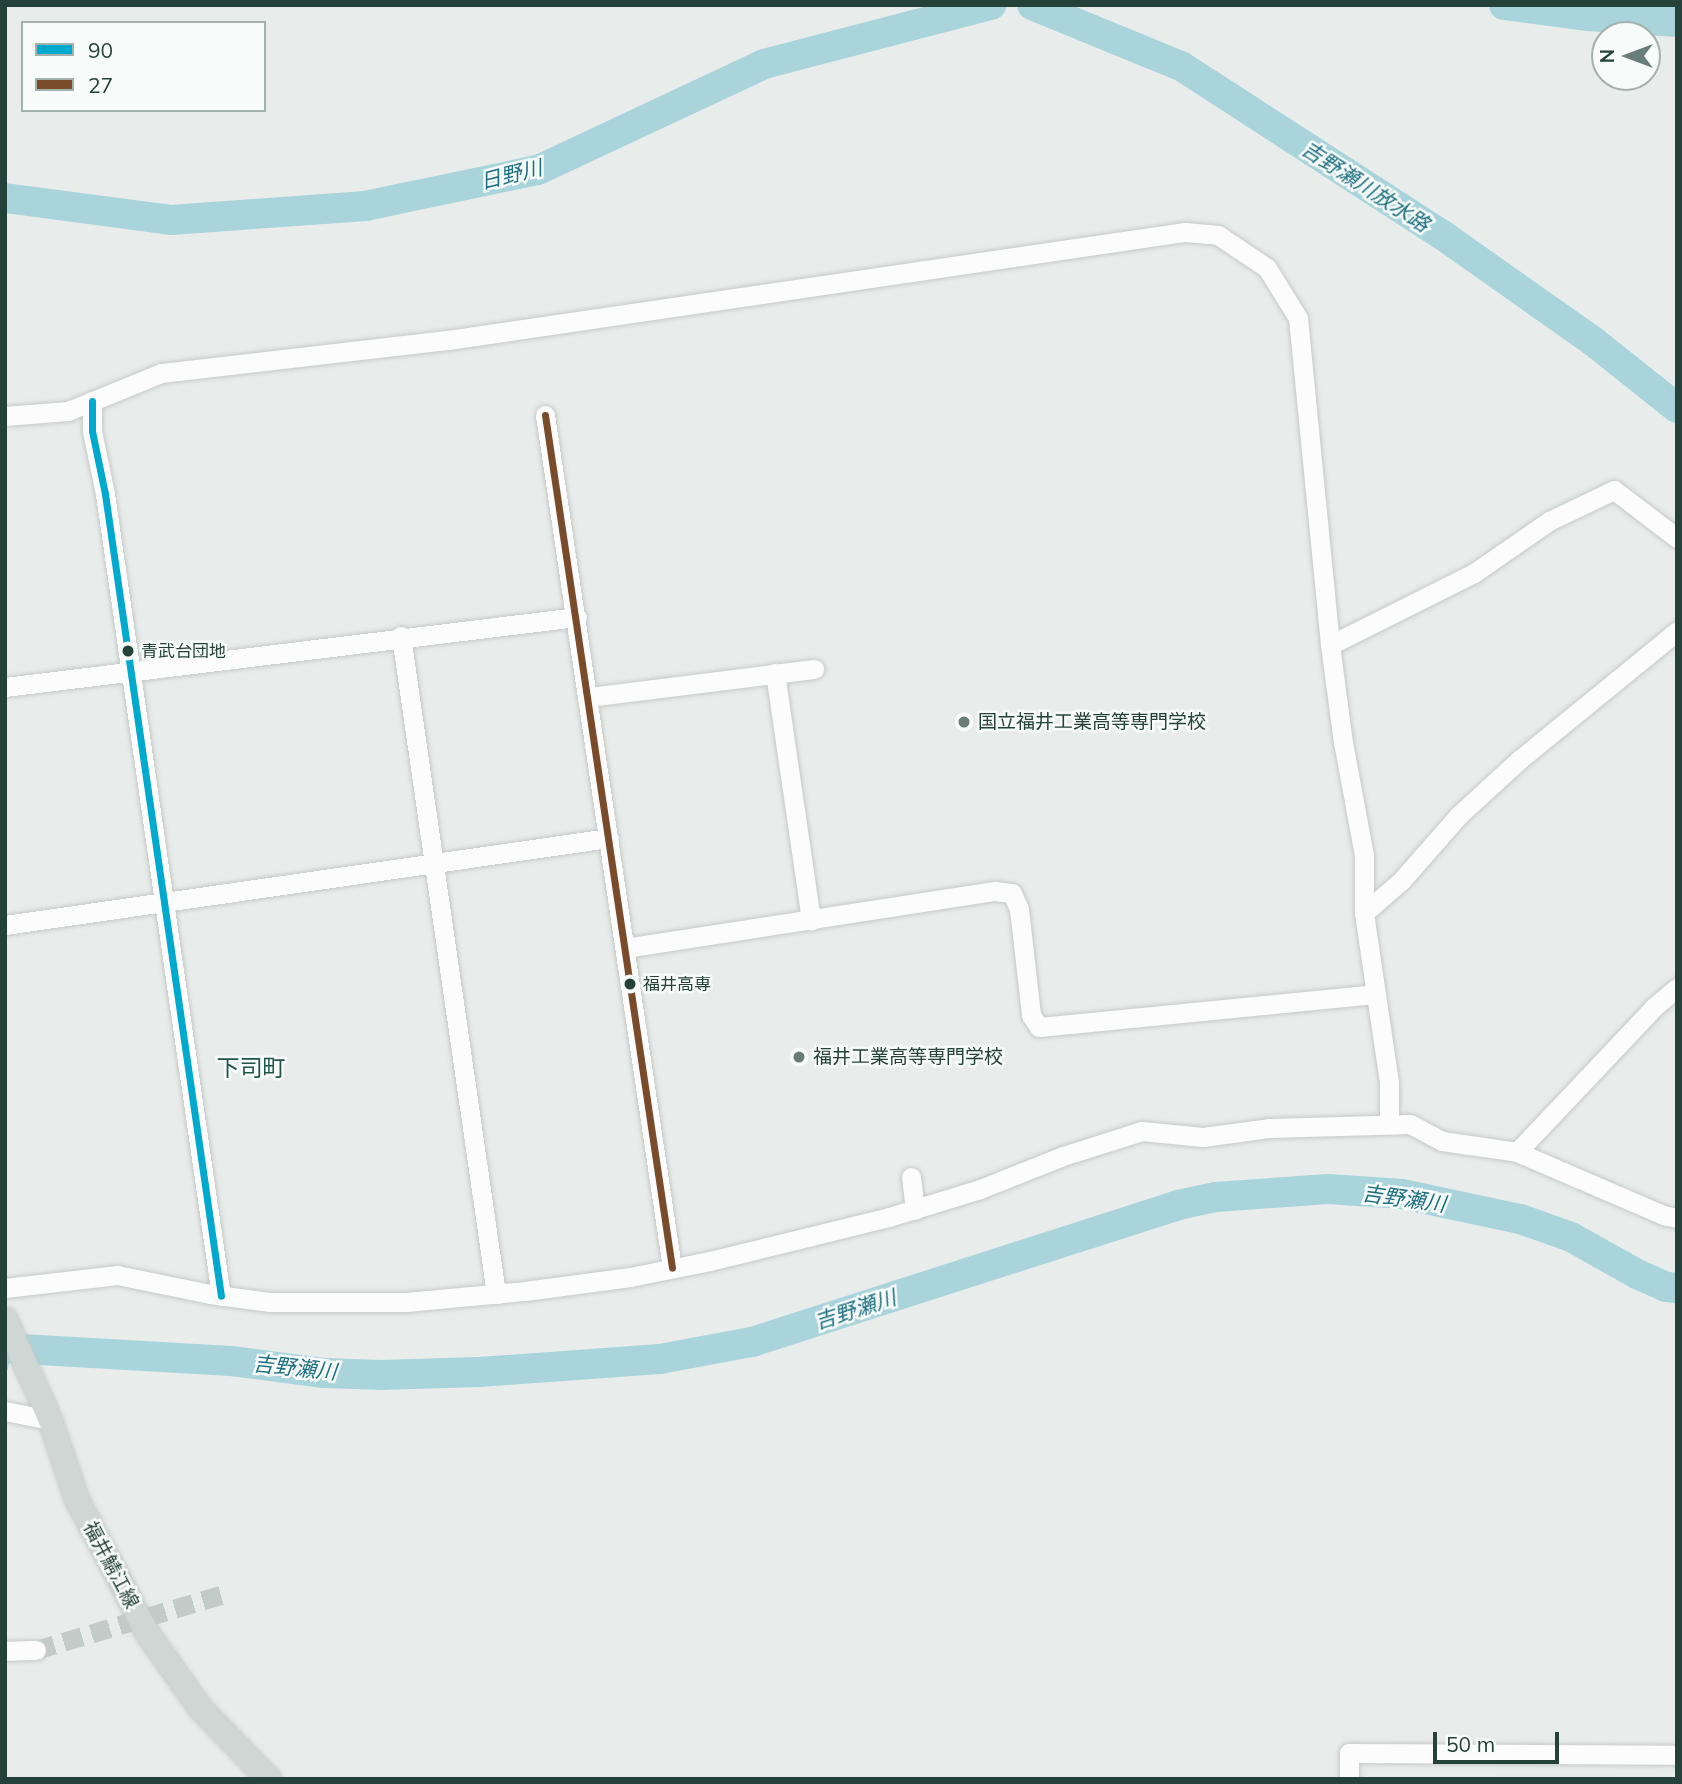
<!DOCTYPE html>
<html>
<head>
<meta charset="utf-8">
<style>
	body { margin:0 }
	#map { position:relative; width:1682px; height:1784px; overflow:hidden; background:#e8edeb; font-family:Mulish,"Noto Sans JP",sans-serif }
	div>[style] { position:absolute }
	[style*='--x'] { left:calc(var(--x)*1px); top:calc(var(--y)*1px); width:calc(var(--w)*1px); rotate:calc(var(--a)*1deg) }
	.stream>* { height:5px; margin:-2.5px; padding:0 2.5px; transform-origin:2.5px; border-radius:2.5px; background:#a9d4db }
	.river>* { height:30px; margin:-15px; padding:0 15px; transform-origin:15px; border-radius:15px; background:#a9d4db }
	.minor-tunnel>* { height:19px; margin-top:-9.5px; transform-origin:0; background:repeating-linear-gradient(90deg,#c1cbc8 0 19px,transparent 0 29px) }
	.roads { filter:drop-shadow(0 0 2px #c5cac8) drop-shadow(0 0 2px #c5cac8) }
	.minor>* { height:19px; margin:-9.5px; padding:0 9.5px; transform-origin:9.5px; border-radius:9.5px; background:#fcfcfc }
	.major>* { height:23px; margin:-11.5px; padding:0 11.5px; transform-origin:11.5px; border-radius:11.5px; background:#cfd7d5 }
	.bus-1>* { height:7px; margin:-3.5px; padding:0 3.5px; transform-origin:3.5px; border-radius:3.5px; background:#00a9ce }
	.bus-2>* { height:7px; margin:-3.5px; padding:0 3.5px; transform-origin:3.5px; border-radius:3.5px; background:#7a4b2a }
	.dots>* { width:19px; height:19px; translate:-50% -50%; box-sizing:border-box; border:4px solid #f7fbf9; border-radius:50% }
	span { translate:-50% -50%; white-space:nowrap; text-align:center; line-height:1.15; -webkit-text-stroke:5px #f7fbf9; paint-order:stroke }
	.bus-label { font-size:17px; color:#24423a }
	.left { translate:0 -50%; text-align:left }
	.poi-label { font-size:19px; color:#24423a }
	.street-label { font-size:19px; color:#24423a }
	.water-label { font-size:21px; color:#1c6f80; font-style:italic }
	.quarter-label { font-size:23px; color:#1f5548 }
	.frame { position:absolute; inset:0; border:7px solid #24423a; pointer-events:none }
	.legend { position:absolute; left:21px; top:21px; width:245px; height:91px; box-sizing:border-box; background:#f7fbf9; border:2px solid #a3b1ad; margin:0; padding:9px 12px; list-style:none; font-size:21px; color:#24423a }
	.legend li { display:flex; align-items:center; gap:14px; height:35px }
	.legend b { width:35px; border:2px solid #a3b1ad }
	.north { position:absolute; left:1591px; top:21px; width:70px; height:70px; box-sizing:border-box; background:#f7fbf9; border:2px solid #a3b1ad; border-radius:50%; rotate:270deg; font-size:19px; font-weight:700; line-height:28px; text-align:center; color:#24423a }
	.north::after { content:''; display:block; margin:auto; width:24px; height:32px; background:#697e78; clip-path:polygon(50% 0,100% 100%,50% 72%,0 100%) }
	.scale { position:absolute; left:1433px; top:1732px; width:126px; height:32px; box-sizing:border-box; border:4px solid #24423a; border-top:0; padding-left:9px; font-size:21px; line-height:24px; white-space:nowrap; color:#24423a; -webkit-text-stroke:5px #f7fbf9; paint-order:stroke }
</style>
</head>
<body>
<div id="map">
	<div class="stream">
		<div style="--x:5;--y:1368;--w:19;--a:-81"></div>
	</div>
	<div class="river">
		<div style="--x:1032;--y:5;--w:161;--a:22.3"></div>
		<div style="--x:1181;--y:66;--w:310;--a:32.9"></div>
		<div style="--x:1441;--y:234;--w:187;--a:35.2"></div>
		<div style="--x:1594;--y:342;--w:106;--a:38.5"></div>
		<div style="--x:1504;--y:5;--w:85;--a:7.5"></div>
		<div style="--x:1588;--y:16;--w:89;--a:3.9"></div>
		<div style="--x:5;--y:198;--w:167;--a:7.5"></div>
		<div style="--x:171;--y:220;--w:195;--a:-4.1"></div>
		<div style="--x:365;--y:206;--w:177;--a:-11.8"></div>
		<div style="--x:538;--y:170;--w:250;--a:-25.1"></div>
		<div style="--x:764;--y:64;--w:235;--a:-14.6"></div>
		<div style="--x:5;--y:1348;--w:226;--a:3.3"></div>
		<div style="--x:231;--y:1361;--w:94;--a:7.4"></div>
		<div style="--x:324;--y:1373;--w:58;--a:2"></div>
		<div style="--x:382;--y:1375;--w:97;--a:-1.8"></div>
		<div style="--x:479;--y:1372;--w:181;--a:-4.1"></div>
		<div style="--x:660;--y:1359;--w:94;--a:-10.5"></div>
		<div style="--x:752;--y:1342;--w:447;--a:-17.8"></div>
		<div style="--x:1178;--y:1205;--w:39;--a:-12"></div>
		<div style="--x:1216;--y:1197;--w:112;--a:-4.1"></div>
		<div style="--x:1328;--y:1189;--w:74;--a:3.9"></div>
		<div style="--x:1402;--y:1194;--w:121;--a:12"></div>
		<div style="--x:1520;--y:1219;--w:54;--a:19.4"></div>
		<div style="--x:1571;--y:1237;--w:76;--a:29.3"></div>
		<div style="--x:1637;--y:1274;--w:32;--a:24"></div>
		<div style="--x:1666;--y:1287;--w:11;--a:5"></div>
	</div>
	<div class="minor-tunnel">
		<div style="--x:36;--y:1650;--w:202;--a:-16.6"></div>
	</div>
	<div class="roads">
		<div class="minor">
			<div style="--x:92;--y:401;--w:30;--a:90"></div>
			<div style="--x:92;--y:431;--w:64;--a:78.3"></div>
			<div style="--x:105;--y:494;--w:810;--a:81.77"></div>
			<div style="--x:545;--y:415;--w:862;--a:81.53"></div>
			<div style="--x:5;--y:416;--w:63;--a:-4.5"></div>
			<div style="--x:68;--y:411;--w:100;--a:-22.2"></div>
			<div style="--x:161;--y:373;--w:289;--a:-6.6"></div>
			<div style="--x:448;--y:340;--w:745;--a:-8.34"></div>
			<div style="--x:1185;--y:232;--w:33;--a:5"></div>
			<div style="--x:1218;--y:235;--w:59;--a:34"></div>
			<div style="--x:1267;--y:268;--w:59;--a:58.2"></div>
			<div style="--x:1298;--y:318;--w:329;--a:84.4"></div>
			<div style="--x:1330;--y:645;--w:98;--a:82.4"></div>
			<div style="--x:1343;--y:742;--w:115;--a:79.5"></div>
			<div style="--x:1364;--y:855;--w:58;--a:90"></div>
			<div style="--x:1364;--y:913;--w:171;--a:81.6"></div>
			<div style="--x:1389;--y:1082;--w:41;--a:90"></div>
			<div style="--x:401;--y:636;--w:665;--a:81.78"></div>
			<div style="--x:1330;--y:645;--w:161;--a:-26.6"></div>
			<div style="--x:1474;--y:573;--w:91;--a:-34.7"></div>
			<div style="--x:1549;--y:521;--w:72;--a:-25.5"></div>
			<div style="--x:1614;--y:490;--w:79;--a:37.3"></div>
			<div style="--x:775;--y:673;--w:250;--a:81.7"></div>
			<div style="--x:5;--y:687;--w:576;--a:-6.98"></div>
			<div style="--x:589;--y:697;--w:227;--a:-7.1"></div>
			<div style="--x:1364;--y:913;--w:49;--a:-40.9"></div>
			<div style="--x:1401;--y:881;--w:88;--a:-48.7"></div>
			<div style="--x:1459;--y:815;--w:81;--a:-42.5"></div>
			<div style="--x:1519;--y:760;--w:204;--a:-39.2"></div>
			<div style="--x:5;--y:925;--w:610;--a:-8.2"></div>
			<div style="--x:625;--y:948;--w:374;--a:-8.8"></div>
			<div style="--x:995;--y:891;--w:17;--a:7"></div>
			<div style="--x:1012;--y:893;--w:17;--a:66"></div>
			<div style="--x:1019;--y:909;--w:107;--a:83.5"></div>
			<div style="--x:1031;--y:1015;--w:14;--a:56"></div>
			<div style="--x:1039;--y:1027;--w:338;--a:-5.6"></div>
			<div style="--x:1517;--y:1152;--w:199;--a:-46.6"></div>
			<div style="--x:1654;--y:1007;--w:30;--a:-40"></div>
			<div style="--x:911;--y:1177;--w:33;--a:83"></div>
			<div style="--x:5;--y:1288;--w:113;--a:-6.6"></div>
			<div style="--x:117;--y:1275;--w:95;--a:11.5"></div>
			<div style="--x:210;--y:1294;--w:61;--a:7.6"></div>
			<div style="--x:270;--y:1302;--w:136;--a:0"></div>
			<div style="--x:406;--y:1302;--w:120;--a:-5.3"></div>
			<div style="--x:525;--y:1291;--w:106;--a:-7.6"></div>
			<div style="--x:630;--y:1277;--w:82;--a:-11.3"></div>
			<div style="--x:710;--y:1261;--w:184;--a:-13.8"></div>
			<div style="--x:889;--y:1217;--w:95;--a:-17.1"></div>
			<div style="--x:980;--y:1189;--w:89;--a:-21.7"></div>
			<div style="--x:1063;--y:1156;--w:83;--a:-17.6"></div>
			<div style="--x:1142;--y:1131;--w:61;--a:5.6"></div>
			<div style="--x:1203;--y:1137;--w:68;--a:-7.7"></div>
			<div style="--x:1270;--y:1128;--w:140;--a:-1.6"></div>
			<div style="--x:1410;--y:1124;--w:36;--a:28"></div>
			<div style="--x:1442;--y:1141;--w:76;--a:8.3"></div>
			<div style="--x:1517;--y:1152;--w:159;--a:23.3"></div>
			<div style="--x:1663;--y:1215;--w:14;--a:12"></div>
			<div style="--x:5;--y:1411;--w:46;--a:11.3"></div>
			<div style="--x:5;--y:1651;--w:31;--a:-2"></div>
			<div style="--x:1349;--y:1779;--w:26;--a:-90"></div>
			<div style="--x:1349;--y:1753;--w:328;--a:0.3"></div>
		</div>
		<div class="major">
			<div style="--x:5;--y:1319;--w:111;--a:66"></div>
			<div style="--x:50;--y:1420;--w:84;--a:71.4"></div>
			<div style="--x:77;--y:1500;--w:150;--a:62.2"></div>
			<div style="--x:147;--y:1633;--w:92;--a:54.8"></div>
			<div style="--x:200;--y:1708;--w:99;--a:45.8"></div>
		</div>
	</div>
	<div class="bus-1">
		<div style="--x:92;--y:401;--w:30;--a:90"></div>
		<div style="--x:92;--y:431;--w:64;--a:78.3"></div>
		<div style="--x:105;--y:494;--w:810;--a:81.77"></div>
	</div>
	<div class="bus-2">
		<div style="--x:545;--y:415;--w:862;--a:81.53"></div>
	</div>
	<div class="dots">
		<div style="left:128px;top:651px;background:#24423a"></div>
		<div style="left:964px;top:722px;background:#697e78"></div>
		<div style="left:630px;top:984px;background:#24423a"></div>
		<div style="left:799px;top:1057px;background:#697e78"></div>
	</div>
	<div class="bus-label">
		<span class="left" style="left:141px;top:651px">青武台団地</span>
		<span class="left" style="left:643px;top:984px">福井高専</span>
	</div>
	<div class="poi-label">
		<span class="left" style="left:978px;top:722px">国立福井工業高等専門学校</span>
		<span class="left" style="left:813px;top:1057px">福井工業高等専門学校</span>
	</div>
	<div class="street-label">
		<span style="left:111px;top:1565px;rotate:62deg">福井鯖江線</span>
	</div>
	<div class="water-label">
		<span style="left:511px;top:174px;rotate:-14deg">日野川</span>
		<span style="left:1366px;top:186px;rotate:33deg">吉野瀬川放水路</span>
		<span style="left:1404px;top:1198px;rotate:8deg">吉野瀬川</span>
		<span style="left:855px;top:1309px;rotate:-18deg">吉野瀬川</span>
		<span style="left:295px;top:1367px;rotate:6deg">吉野瀬川</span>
	</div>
	<div class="quarter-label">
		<span style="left:251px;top:1068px">下司町</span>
	</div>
	<div class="frame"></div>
	<ul class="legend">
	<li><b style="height:9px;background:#00a9ce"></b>90</li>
	<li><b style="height:9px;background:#7a4b2a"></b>27</li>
	</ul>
	<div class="north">N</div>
	<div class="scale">50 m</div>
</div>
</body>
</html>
